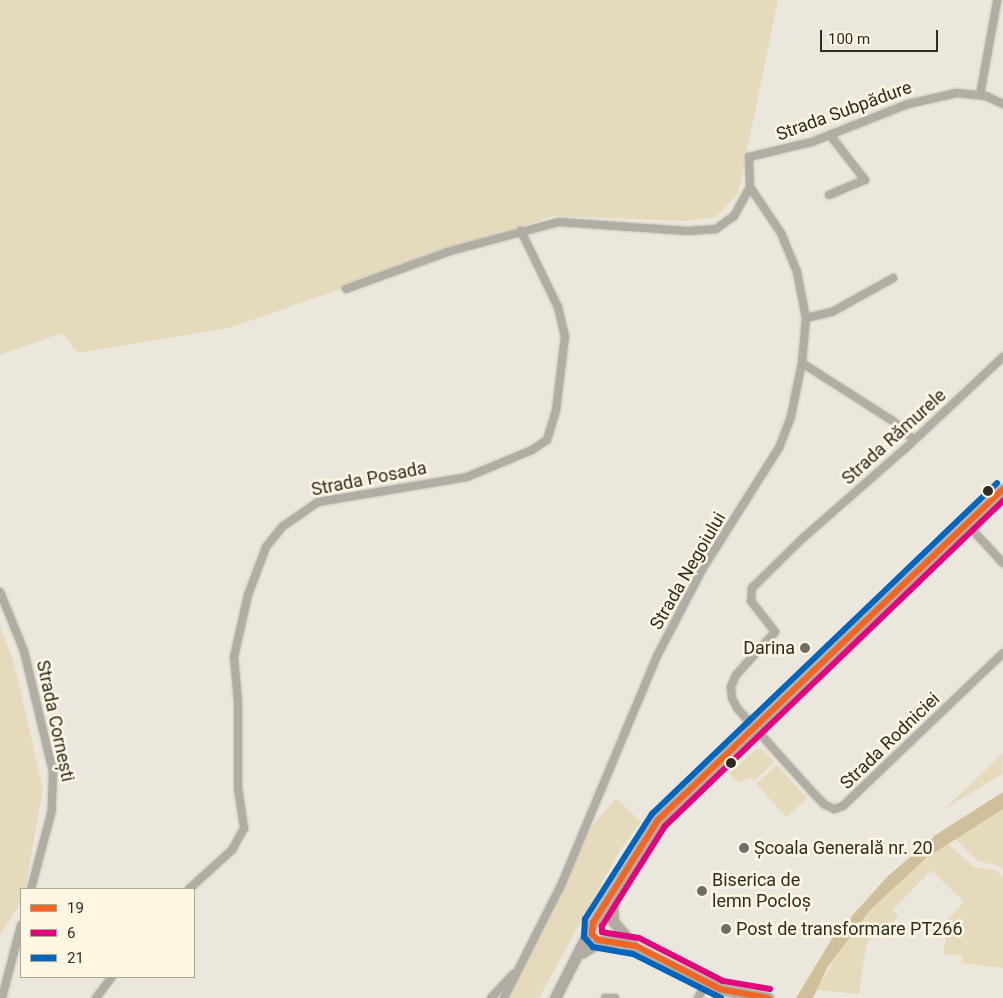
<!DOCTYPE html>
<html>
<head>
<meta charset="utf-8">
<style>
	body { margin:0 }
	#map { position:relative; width:1003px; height:998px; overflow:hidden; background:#ece7dc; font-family:Roboto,sans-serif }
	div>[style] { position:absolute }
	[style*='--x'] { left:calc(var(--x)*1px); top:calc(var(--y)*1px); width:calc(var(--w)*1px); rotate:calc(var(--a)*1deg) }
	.green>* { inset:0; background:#e6dabd; transform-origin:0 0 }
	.water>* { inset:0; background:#cfc09b }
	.roads { filter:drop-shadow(0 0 1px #c8c4bc) drop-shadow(0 0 1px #c8c4bc) }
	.street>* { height:8px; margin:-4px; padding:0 4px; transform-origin:4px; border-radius:4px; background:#b0ada5 }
	.secondary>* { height:11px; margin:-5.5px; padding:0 5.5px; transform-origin:5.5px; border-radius:5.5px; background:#b0aca2 }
	.bus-1>* { height:6px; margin:-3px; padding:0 3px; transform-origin:3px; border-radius:3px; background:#f26522 }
	.bus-2>* { height:6px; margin:-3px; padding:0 3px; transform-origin:3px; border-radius:3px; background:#e5007d }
	.bus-3>* { height:6px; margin:-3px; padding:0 3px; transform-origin:3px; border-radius:3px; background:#0065bd }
	.dots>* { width:14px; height:14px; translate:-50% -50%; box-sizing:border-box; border:2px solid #fff7e3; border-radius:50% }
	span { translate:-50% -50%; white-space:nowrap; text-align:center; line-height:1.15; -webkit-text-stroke:5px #fff7e3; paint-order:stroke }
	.street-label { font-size:18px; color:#2e2b23 }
	.poi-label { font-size:18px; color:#2e2b23 }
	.right { translate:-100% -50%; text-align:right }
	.left { translate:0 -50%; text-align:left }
	.legend { position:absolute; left:20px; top:888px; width:175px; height:90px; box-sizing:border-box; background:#fff7e3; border:1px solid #aba596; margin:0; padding:6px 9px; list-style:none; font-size:15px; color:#2e2b23 }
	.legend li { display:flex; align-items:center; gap:10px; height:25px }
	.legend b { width:25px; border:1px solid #aba596 }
	.scale { position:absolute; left:820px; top:30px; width:118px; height:22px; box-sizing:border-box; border:2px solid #2e2b23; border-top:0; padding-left:6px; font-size:15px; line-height:18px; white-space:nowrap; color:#2e2b23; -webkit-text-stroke:4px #fff7e3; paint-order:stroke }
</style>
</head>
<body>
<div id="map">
	<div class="green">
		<div style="clip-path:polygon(0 0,778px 0,738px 194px,716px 217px,686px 221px,553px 216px,229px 328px,78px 353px,62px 333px,0 355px)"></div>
		<div style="clip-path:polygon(0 625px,14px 663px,43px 789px,25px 889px,21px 889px,21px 901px,0 936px)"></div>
		<div style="clip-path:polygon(756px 749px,763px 750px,774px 762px,754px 781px,751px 777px,739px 783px,729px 774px)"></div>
		<div style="clip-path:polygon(1003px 753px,1002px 774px,943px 810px,958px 796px)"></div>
		<div style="left:777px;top:765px;width:45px;height:28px;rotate:48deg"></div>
		<div style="clip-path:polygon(616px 798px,641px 822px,620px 850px,539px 998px,507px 998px,549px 921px,589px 830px)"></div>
		<div style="clip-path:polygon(1003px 809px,1003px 870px,997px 865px,979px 862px,954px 838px)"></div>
		<div style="clip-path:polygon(947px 843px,974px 867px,995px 870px,1003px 877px,1003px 968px,961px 963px,962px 956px,943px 954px,946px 933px,936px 931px,964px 902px,931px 870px,893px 910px,898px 916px,893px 922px,907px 935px,873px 931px,866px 946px,859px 994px,816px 990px,848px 937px,869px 911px,905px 875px)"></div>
	</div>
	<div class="water">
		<div style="clip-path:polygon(1003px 792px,1003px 809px,926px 858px,869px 911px,827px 968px,813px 998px,796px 998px,833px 937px,887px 877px,937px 834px)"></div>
	</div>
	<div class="roads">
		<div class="street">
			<div style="--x:980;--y:95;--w:96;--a:-79.7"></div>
			<div style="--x:750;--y:187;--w:30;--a:-92"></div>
			<div style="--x:749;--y:157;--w:65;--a:-13.4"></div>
			<div style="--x:812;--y:142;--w:103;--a:-21.6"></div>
			<div style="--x:908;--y:104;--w:50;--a:-12.7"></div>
			<div style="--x:957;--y:93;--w:29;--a:6"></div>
			<div style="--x:986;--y:96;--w:19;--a:25"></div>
			<div style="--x:829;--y:195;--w:39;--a:-23"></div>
			<div style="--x:865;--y:180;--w:57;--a:-127.9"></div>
			<div style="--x:346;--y:289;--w:108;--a:-20.1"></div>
			<div style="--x:447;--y:252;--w:116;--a:-15"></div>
			<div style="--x:559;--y:222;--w:129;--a:4"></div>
			<div style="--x:688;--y:231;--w:28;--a:-4"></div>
			<div style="--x:716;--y:229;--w:22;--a:-36"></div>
			<div style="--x:734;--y:216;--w:33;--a:-61"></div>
			<div style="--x:806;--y:318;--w:27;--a:-13"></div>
			<div style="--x:832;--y:312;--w:70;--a:-29.1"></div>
			<div style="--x:1003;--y:357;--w:130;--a:136.9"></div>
			<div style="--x:908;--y:446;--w:138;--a:138.8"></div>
			<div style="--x:804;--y:537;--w:73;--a:135.6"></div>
			<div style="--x:752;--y:588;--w:13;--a:94"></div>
			<div style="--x:751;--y:601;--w:39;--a:52"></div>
			<div style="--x:775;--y:632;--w:58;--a:132.2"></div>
			<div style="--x:736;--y:675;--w:13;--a:113"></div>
			<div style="--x:731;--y:687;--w:11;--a:85"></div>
			<div style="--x:732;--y:698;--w:11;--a:63"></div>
			<div style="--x:737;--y:708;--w:117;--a:48.1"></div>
			<div style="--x:815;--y:795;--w:13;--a:45"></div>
			<div style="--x:824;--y:804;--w:11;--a:27"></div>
			<div style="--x:834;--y:809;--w:9;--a:-18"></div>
			<div style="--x:843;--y:806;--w:221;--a:-43.7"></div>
			<div style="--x:802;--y:363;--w:108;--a:32.5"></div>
			<div style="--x:893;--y:421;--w:28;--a:42"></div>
			<div style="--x:967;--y:524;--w:53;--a:47.3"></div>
			<div style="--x:0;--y:592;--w:64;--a:67.9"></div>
			<div style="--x:24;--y:651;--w:124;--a:76.5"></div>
			<div style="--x:53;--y:772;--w:38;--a:92"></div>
			<div style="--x:52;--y:810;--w:82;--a:104.9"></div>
			<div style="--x:189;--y:889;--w:58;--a:-42.2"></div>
			<div style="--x:232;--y:850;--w:25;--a:-61"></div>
			<div style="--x:244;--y:828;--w:40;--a:-98.5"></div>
			<div style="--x:238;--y:788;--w:86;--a:-90"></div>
			<div style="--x:238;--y:702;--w:45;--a:-95.1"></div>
			<div style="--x:234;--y:657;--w:64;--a:-77.3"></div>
			<div style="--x:248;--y:595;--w:51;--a:-69.4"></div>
			<div style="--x:266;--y:547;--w:26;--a:-51"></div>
			<div style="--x:282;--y:527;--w:44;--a:-34.8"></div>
			<div style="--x:318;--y:502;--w:151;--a:-9.5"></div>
			<div style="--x:467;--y:477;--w:70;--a:-22.6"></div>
			<div style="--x:532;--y:450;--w:18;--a:-34"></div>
			<div style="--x:547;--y:440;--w:30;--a:-73"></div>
			<div style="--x:556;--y:411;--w:75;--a:-83.1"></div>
			<div style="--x:565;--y:337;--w:31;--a:-103"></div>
			<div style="--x:558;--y:307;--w:85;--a:-116"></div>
			<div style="--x:2;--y:998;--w:75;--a:-75.4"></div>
			<div style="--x:96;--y:998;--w:26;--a:-53"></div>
			<div style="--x:491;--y:998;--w:33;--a:-47"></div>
			<div style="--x:504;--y:998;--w:129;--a:-63.2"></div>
			<div style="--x:562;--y:883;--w:246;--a:-67.3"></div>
			<div style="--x:657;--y:656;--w:99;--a:-62.4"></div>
			<div style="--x:703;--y:568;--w:142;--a:-57.7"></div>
			<div style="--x:779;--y:448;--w:34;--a:-69"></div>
			<div style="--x:791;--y:416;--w:54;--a:-78.3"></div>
			<div style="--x:802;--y:363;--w:45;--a:-84.9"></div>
			<div style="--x:806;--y:318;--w:47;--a:-101.1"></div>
			<div style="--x:797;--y:272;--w:42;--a:-112.3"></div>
			<div style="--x:781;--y:233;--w:55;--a:-124"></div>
			<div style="--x:605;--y:998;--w:10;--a:0"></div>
			<div style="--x:698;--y:998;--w:17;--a:-62"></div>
		</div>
		<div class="secondary">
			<div style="--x:612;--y:895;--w:26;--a:88"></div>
			<div style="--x:613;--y:921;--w:30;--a:50"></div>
			<div style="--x:581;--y:953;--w:23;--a:-31"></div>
			<div style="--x:601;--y:941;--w:21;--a:3"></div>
			<div style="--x:622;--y:942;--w:109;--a:25.6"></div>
			<div style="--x:720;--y:989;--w:49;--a:10.6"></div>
			<div style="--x:555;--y:998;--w:84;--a:-63.1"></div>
			<div style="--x:593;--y:923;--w:122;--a:-57.7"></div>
			<div style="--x:658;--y:820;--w:478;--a:-43.8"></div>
		</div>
	</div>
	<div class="bus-1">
		<div style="--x:768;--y:998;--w:49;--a:-169.4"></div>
		<div style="--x:720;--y:989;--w:94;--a:-152.9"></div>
		<div style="--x:636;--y:946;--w:38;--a:-171"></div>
		<div style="--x:598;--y:940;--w:8;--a:-135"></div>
		<div style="--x:592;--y:934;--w:11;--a:-85"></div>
		<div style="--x:593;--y:923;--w:122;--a:-57.7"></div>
		<div style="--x:658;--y:820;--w:478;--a:-43.8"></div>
	</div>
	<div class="bus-2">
		<div style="--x:770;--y:989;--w:48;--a:-170.3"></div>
		<div style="--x:723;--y:981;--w:94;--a:-152.9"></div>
		<div style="--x:639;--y:938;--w:37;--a:-171"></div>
		<div style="--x:602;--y:932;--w:6;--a:-90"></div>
		<div style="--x:602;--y:926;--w:118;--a:-57.8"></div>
		<div style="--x:665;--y:826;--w:469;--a:-43.9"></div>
	</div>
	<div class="bus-3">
		<div style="--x:721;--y:998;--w:98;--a:-153.4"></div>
		<div style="--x:633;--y:954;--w:41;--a:-170.1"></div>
		<div style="--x:593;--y:947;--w:13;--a:-132"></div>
		<div style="--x:584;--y:937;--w:18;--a:-87"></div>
		<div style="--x:585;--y:919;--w:125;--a:-57.5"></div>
		<div style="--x:652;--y:814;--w:478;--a:-43.8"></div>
	</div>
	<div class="dots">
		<div style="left:988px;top:491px;background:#2e2b23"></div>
		<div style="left:805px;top:648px;background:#706d64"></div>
		<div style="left:731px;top:763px;background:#2e2b23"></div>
		<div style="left:744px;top:848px;background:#706d64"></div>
		<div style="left:702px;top:891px;background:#706d64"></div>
		<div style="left:726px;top:929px;background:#706d64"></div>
	</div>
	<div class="street-label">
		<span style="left:844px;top:111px;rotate:-20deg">Strada Subpădure</span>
		<span style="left:894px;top:437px;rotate:-42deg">Strada Rămurele</span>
		<span style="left:369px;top:479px;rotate:-11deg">Strada Posada</span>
		<span style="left:688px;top:571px;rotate:-60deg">Strada Negoiului</span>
		<span style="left:55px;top:721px;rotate:78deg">Strada Cornești</span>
		<span style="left:890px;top:741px;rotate:-44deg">Strada Rodniciei</span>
	</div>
	<div class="poi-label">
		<span class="right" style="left:795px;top:648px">Darina</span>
		<span class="left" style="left:754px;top:848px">Școala Generală nr. 20</span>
		<span class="left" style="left:712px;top:891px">Biserica de<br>lemn Pocloș</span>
		<span class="left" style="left:736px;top:929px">Post de transformare PT266</span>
	</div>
	<ul class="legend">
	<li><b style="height:6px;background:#f26522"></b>19</li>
	<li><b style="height:6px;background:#e5007d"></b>6</li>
	<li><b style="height:6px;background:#0065bd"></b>21</li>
	</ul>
	<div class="scale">100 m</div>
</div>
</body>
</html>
